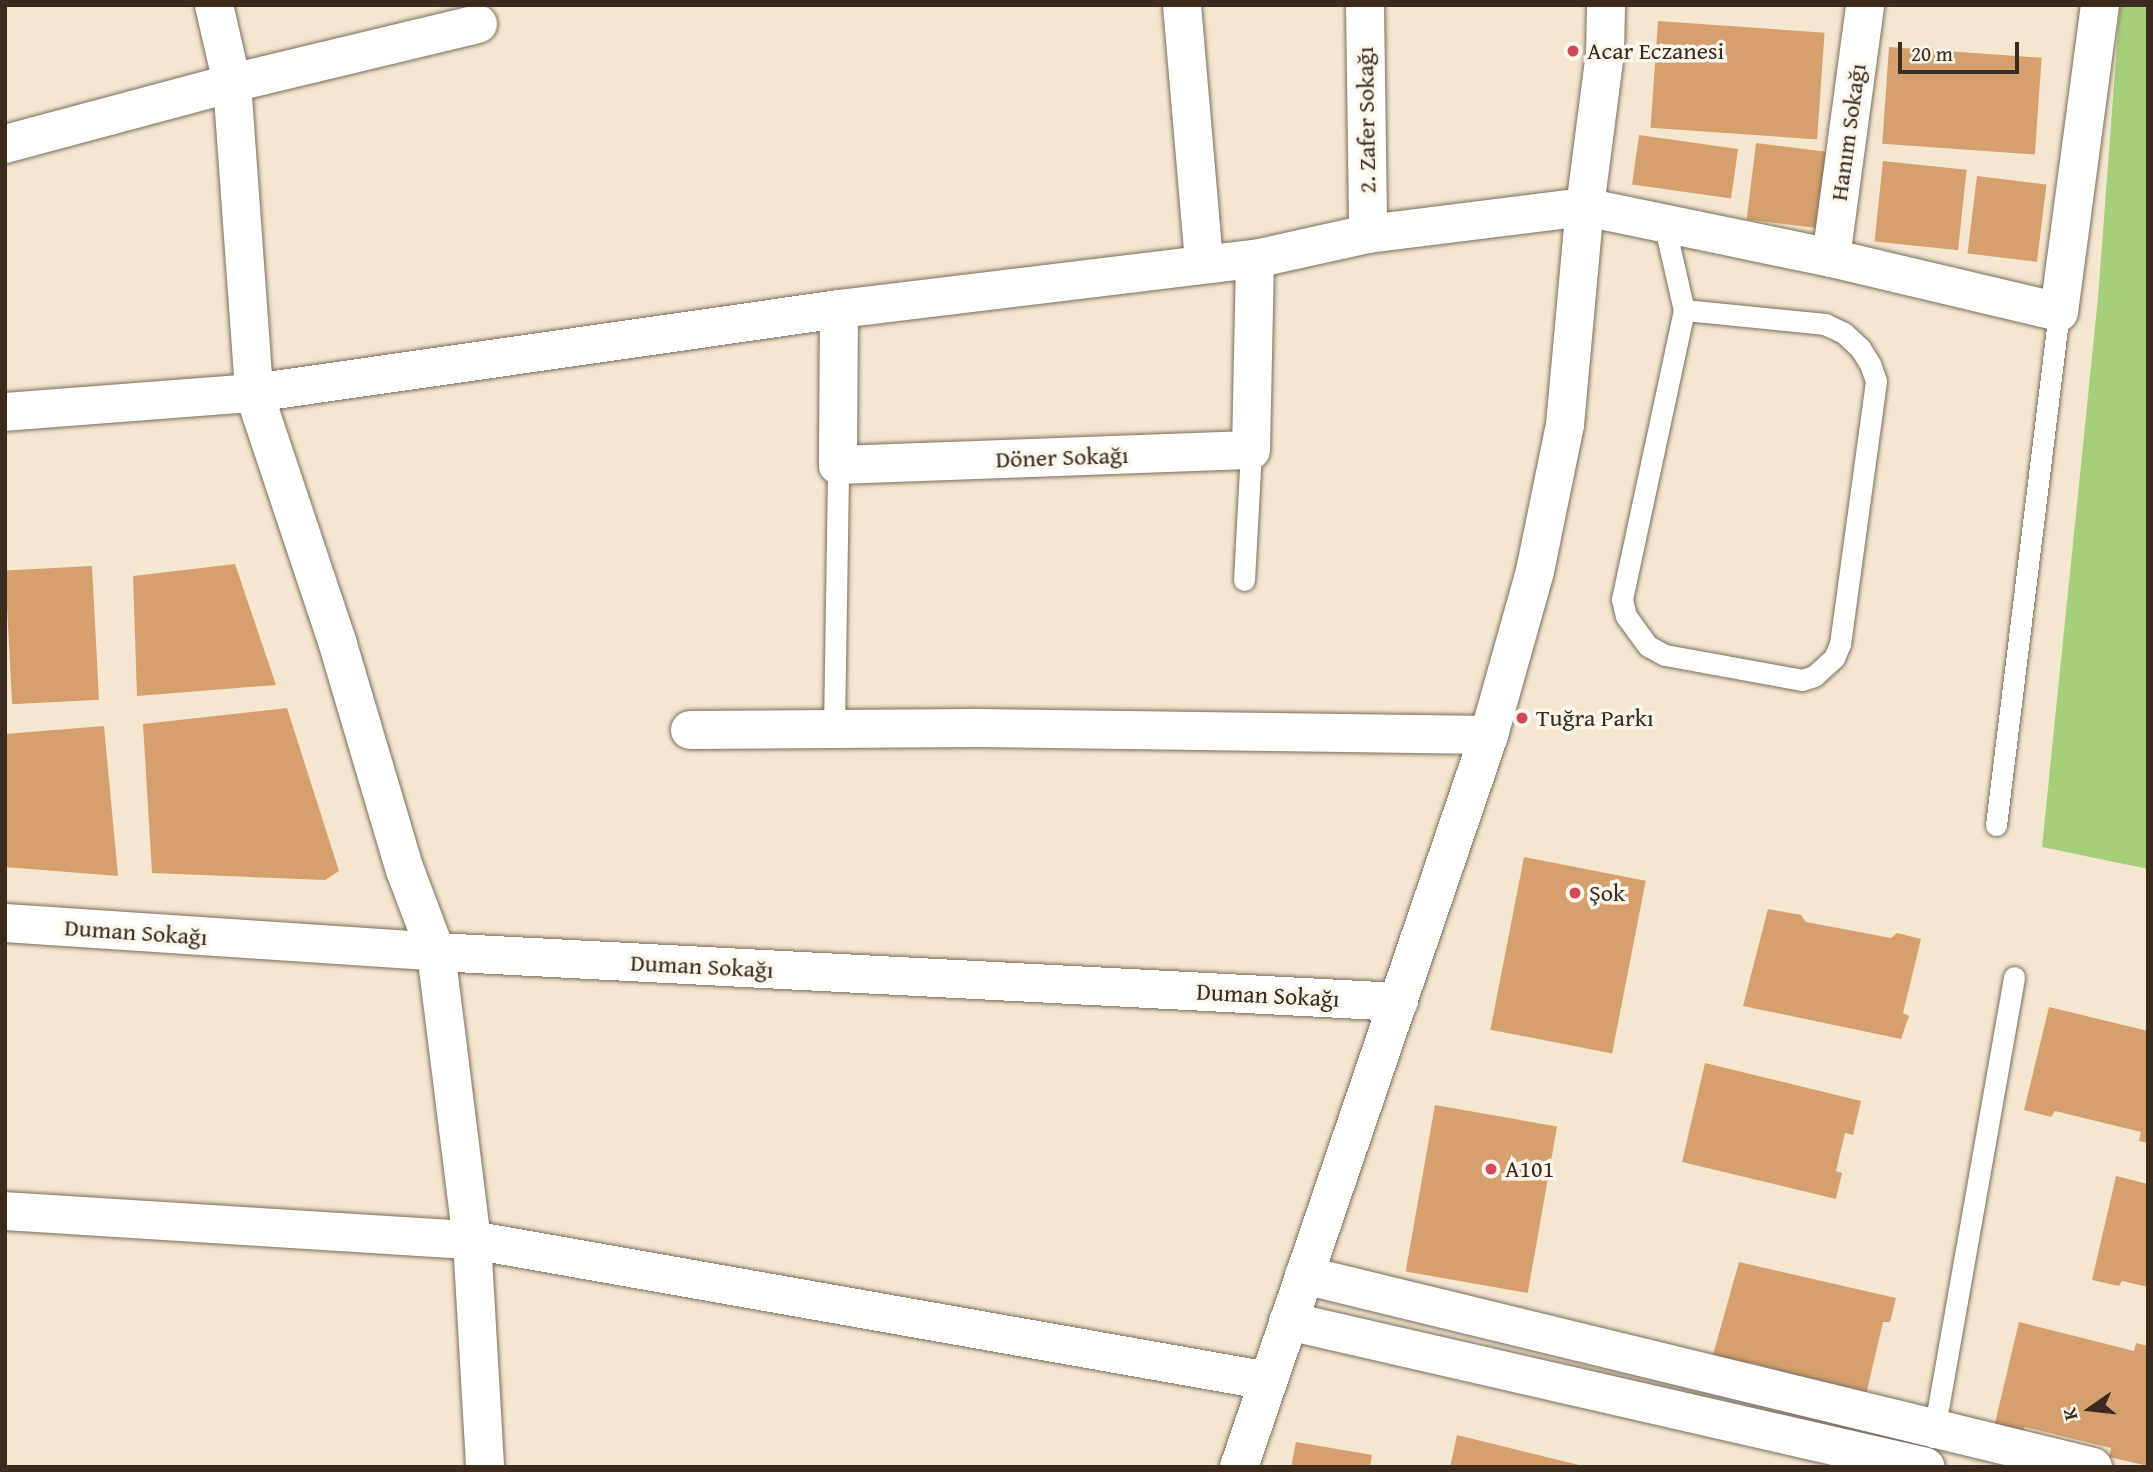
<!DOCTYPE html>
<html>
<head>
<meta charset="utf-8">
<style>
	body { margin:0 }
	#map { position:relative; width:2153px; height:1472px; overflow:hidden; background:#f5e7cf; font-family:"Gentium Book Plus",serif }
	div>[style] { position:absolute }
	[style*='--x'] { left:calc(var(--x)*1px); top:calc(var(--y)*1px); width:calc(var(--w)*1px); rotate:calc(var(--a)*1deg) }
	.green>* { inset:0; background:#a5cf7b }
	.building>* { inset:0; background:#d6a06e; transform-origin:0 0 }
	.roads { filter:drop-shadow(0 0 2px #7c6c5c) drop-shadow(0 0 2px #7c6c5c) }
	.service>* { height:21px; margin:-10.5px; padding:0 10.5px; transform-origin:10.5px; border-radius:10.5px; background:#fff }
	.minor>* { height:38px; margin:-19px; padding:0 19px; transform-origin:19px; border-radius:19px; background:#fff }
	.tertiary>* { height:38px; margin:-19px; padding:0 19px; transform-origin:19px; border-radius:19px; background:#fff }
	.dots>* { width:19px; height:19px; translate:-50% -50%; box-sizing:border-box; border:4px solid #fbf7ec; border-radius:50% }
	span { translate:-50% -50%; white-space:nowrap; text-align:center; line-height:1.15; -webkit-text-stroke:7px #fbf7ec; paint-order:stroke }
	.poi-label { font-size:24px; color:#3b2a1e }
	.left { translate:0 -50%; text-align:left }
	.street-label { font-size:24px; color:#3b2a1e }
	.frame { position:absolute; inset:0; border:7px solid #3b2a1e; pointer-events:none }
	.north { position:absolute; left:2055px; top:1374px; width:70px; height:70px; -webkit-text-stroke:5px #fbf7ec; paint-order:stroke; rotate:256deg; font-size:19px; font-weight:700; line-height:28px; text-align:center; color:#3b2a1e }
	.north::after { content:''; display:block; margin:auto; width:24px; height:32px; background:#3b2a1e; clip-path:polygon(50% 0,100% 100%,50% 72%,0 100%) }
	.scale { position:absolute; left:1898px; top:42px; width:121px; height:32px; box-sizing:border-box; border:4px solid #3b2a1e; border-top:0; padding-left:9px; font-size:21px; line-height:24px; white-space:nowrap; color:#3b2a1e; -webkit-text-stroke:5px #fbf7ec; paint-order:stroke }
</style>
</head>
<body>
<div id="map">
	<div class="green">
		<div style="clip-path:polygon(2120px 5px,2148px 5px,2148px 869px,2042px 847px,2098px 298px)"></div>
	</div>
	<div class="building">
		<div style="left:1658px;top:21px;width:167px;height:107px;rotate:4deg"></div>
		<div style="left:1889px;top:47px;width:153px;height:97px;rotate:4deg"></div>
		<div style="left:1639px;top:135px;width:100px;height:50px;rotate:8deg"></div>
		<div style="left:1756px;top:143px;width:71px;height:77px;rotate:7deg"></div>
		<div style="left:1883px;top:161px;width:84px;height:81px;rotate:6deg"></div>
		<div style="left:1977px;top:176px;width:70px;height:78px;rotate:7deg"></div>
		<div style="clip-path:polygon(235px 564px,276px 685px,137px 696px,133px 576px)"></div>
		<div style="left:92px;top:566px;width:134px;height:87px;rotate:87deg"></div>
		<div style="clip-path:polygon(287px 708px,339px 871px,325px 880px,152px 873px,143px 724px)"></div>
		<div style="clip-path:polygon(104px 726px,118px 876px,5px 867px,5px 734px)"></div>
		<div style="left:1524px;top:857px;width:124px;height:176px;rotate:11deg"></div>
		<div style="clip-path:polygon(1768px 909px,1801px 915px,1806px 922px,1891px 938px,1897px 933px,1921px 939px,1903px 1013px,1909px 1016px,1901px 1039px,1743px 1006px)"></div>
		<div style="clip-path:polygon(2049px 1007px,2148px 1031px,2148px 1143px,2139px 1141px,2141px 1132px,2055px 1111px,2051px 1117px,2024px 1110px)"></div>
		<div style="clip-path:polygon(1705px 1063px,1861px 1101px,1853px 1135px,1845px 1133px,1836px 1171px,1842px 1173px,1836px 1199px,1682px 1162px)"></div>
		<div style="left:1435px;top:1105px;width:124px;height:169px;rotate:10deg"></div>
		<div style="clip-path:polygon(2116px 1176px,2148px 1184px,2148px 1287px,2122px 1281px,2119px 1286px,2092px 1280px)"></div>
		<div style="clip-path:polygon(1739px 1262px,1896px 1298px,1890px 1322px,1883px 1322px,1866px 1395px,1749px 1362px,1744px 1367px,1711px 1362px)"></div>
		<div style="clip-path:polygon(2019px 1322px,2134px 1351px,2136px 1343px,2148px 1346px,2148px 1466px,2109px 1457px,2111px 1448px,2025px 1427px,2021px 1433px,1994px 1427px)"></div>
		<div style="clip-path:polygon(1457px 1435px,1583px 1466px,1583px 1467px,1450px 1467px)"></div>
		<div style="clip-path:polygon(1296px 1442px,1372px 1455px,1370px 1467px,1291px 1467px)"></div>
	</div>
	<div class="roads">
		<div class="service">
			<div style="--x:1664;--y:223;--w:89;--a:77.1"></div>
			<div style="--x:1684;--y:310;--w:296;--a:102.1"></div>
			<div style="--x:1622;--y:599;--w:17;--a:77"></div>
			<div style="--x:1626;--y:616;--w:37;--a:54"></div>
			<div style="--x:1648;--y:646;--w:19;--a:28"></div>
			<div style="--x:1665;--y:655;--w:139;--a:10.3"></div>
			<div style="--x:1802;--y:680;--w:13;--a:-18"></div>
			<div style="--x:1814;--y:676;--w:27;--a:-42"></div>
			<div style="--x:1834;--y:658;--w:15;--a:-67"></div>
			<div style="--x:1840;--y:644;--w:265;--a:-82.2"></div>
			<div style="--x:1876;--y:381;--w:18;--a:-109"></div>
			<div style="--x:1870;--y:364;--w:19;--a:-122"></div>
			<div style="--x:1860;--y:348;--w:22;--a:-137"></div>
			<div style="--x:1844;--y:333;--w:21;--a:-155"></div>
			<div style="--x:1825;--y:324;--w:142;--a:-174.3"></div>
			<div style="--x:1244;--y:580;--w:130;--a:-86.9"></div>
			<div style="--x:834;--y:729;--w:264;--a:-89.1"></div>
			<div style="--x:1996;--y:825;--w:517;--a:-83"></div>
			<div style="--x:1933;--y:1437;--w:467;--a:-80"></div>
		</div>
		<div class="minor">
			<div style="--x:214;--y:5;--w:80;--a:77"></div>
			<div style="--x:232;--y:83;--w:311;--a:85.9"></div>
			<div style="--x:254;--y:393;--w:262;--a:71.5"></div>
			<div style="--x:337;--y:641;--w:239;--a:73.5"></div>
			<div style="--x:405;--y:870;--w:88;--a:69.3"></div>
			<div style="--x:436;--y:952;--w:290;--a:82.9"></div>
			<div style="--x:472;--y:1240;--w:227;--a:86.7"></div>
			<div style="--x:1182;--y:5;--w:260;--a:85.1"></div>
			<div style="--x:1365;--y:5;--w:229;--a:89.2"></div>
			<div style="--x:5;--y:144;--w:235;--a:-15"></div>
			<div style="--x:232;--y:83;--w:253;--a:-13.5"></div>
			<div style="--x:1831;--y:258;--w:255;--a:-82.3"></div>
			<div style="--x:839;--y:309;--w:156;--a:90.4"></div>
			<div style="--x:838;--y:465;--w:413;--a:-2.1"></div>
			<div style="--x:1251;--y:450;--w:191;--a:-88.8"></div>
			<div style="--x:5;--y:412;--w:250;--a:-4.4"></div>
			<div style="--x:254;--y:393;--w:591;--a:-8.17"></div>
			<div style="--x:839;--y:309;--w:419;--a:-6.9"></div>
			<div style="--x:1255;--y:259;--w:116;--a:-12.5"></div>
			<div style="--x:1368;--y:234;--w:219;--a:-7.1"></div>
			<div style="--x:1585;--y:207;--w:251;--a:11.7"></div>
			<div style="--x:1831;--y:258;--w:234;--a:13.3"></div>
			<div style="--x:2059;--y:312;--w:310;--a:-82.4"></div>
			<div style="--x:690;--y:730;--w:287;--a:-0.4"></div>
			<div style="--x:977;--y:728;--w:512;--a:0.78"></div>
			<div style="--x:5;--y:923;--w:432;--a:3.8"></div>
			<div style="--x:436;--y:952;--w:964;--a:2.97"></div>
			<div style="--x:5;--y:1211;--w:468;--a:3.6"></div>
			<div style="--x:472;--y:1240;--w:808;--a:10.04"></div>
			<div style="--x:1304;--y:1275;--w:812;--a:13.68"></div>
			<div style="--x:1288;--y:1321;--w:654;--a:12.89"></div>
		</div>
		<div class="tertiary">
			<div style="--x:1239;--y:1467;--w:774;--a:-71.14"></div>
			<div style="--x:1489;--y:735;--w:170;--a:-74.3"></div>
			<div style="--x:1535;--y:571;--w:149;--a:-78.4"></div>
			<div style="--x:1565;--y:425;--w:219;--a:-84.8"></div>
			<div style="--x:1585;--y:207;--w:154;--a:-82.6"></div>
			<div style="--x:1605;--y:54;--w:49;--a:-88.8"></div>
		</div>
	</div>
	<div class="dots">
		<div style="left:1573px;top:51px;background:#d1495b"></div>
		<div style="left:1522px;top:718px;background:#d1495b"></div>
		<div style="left:1575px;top:893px;background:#d1495b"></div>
		<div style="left:1491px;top:1169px;background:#d1495b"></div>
	</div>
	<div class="poi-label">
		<span class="left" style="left:1587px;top:51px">Acar Eczanesi</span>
		<span class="left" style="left:1536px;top:718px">Tuğra Parkı</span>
		<span class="left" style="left:1589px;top:893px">Şok</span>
		<span class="left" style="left:1505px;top:1169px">A101</span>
	</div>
	<div class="street-label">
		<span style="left:1366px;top:120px;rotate:-91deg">2. Zafer Sokağı</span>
		<span style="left:1848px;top:132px;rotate:-82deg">Hanım Sokağı</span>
		<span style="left:1062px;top:457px;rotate:-2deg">Döner Sokağı</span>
		<span style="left:136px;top:932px;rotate:4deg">Duman Sokağı</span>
		<span style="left:702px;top:966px;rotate:3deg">Duman Sokağı</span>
		<span style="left:1268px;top:995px;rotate:3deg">Duman Sokağı</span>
	</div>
	<div class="frame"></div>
	<div class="north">K</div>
	<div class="scale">20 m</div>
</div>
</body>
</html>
